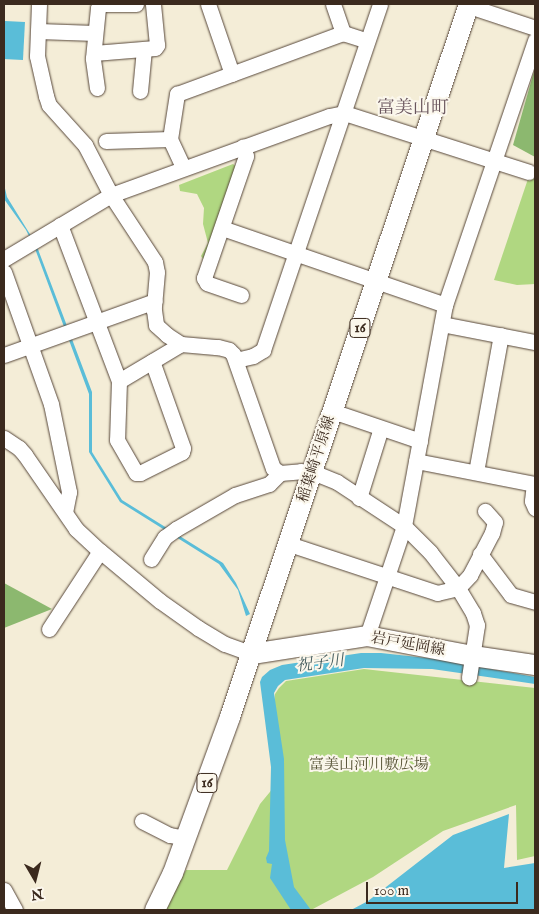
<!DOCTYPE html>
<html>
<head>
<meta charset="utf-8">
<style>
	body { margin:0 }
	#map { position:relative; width:539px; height:914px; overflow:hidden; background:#f4edd7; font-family:"IM FELL English","Noto Serif JP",serif }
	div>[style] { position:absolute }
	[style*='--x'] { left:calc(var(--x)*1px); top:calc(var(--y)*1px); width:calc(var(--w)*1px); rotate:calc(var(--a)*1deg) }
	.green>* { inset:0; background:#b0d781 }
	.forest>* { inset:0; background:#8cb86f }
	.water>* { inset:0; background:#5abdd8; transform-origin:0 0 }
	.roads { filter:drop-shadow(0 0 1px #57473a) drop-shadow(0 0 1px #57473a) }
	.minor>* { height:15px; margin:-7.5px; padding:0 7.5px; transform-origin:7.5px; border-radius:7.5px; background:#fff }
	.major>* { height:20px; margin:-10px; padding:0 10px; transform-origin:10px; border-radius:10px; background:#fff }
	span { translate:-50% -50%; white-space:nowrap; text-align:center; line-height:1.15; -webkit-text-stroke:4px #fbf7ec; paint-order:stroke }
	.shield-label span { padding:1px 4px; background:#fbf7ec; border:1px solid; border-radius:4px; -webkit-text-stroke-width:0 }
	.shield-label { font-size:14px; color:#3b2a1e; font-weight:700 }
	.street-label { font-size:15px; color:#3b2a1e }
	.park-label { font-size:15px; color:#585537 }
	.water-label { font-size:16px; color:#465d5f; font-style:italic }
	.quarter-label { font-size:18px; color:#69555d }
	.frame { position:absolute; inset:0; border:5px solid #3b2a1e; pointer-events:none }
	.north { position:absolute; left:10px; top:854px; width:50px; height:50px; -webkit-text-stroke:4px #fbf7ec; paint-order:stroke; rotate:172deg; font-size:14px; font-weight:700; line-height:20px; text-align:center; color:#3b2a1e }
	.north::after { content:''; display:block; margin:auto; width:18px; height:22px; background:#3b2a1e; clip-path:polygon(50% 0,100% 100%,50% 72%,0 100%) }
	.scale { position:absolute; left:366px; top:882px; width:152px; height:22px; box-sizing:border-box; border:2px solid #3b2a1e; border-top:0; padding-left:6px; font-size:15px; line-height:18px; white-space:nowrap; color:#3b2a1e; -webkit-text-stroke:4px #fbf7ec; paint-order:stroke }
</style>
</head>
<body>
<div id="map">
	<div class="green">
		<div style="clip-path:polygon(233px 164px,238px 168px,205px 262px,201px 256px,208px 243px,203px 224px,204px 208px,197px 194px,180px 191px,179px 185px)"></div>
		<div style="clip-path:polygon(532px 167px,535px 169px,535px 284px,517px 285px,494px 280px)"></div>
		<div style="clip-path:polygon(364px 669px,535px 688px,535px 856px,517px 860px,516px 805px,443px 831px,373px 877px,311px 910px,163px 910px,186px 870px,227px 870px,260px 804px,274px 787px,271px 734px,275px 694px,279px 688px,286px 681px)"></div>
	</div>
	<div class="forest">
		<div style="clip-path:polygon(535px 68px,535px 157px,513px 145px)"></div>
		<div style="clip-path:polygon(4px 583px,52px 609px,4px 628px)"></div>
	</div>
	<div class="water">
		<div style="left:5px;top:21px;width:20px;height:38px;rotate:3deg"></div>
		<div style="clip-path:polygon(4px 184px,7px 197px,36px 244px,92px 392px,92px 452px,122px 500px,223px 563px,236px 583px,250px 614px,246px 616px,238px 590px,219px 564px,120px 502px,89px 452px,89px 394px,34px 246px,26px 230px,4px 199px)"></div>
		<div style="clip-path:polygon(361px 653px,381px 653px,436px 659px,535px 677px,535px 684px,432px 669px,364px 668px,285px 680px,278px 686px,274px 693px,284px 759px,285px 840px,294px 887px,311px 910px,291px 910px,270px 878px,272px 864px,267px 863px,266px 858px,269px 851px,271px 767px,260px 682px,262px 677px,270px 670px,282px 665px)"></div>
		<div style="clip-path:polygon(509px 814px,504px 868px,535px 863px,535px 910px,351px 910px,368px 901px,453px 835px)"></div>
	</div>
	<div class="roads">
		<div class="minor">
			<div style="--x:39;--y:4;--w:52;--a:92.2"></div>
			<div style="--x:37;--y:56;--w:41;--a:77.3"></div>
			<div style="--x:46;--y:96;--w:9;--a:72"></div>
			<div style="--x:49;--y:105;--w:54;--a:48"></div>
			<div style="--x:85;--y:145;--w:56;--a:62.5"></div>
			<div style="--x:111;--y:195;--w:80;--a:56.7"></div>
			<div style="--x:155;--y:262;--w:10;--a:79"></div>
			<div style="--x:157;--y:272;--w:38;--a:95"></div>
			<div style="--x:154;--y:310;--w:15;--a:82"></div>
			<div style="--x:156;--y:325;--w:15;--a:42"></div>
			<div style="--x:167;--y:335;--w:17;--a:33"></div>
			<div style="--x:181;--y:344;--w:37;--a:5"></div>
			<div style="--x:218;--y:347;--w:11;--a:15"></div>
			<div style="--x:229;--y:350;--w:6;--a:45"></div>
			<div style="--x:233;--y:354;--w:121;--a:70.7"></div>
			<div style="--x:273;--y:468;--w:9;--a:36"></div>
			<div style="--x:280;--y:473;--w:21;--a:-5"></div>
			<div style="--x:301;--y:471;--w:19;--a:12"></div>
			<div style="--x:320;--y:475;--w:18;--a:22"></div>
			<div style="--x:337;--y:482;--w:80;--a:33.3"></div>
			<div style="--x:404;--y:526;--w:37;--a:45"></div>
			<div style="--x:430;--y:552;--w:46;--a:52.1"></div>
			<div style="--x:458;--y:588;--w:29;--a:59"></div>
			<div style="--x:473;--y:613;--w:13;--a:72"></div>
			<div style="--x:477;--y:625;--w:53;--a:98.7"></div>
			<div style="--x:208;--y:4;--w:74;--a:71.1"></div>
			<div style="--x:333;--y:4;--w:31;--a:71"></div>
			<div style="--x:469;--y:6;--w:70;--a:18.4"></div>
			<div style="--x:38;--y:31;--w:57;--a:2"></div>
			<div style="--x:94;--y:53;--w:61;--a:-4.7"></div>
			<div style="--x:155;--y:48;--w:4;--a:-56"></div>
			<div style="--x:157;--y:45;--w:41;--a:-95.6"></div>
			<div style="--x:97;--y:88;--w:30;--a:-98"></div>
			<div style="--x:93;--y:58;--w:50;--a:-84.3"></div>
			<div style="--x:98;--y:8;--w:6;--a:-45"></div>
			<div style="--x:102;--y:4;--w:34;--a:0"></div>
			<div style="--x:140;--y:91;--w:42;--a:-84.6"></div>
			<div style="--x:106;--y:141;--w:64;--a:-1.8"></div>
			<div style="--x:183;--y:167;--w:31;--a:-115"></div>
			<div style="--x:170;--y:139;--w:46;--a:-81.2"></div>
			<div style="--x:177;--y:94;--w:177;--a:-20.2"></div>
			<div style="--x:343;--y:33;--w:25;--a:18"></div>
			<div style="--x:60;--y:225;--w:167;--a:69.3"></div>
			<div style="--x:119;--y:381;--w:59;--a:91.9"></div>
			<div style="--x:117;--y:440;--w:38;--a:60"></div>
			<div style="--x:136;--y:473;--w:4;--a:0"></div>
			<div style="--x:140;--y:473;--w:47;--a:-26.6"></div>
			<div style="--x:182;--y:452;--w:4;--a:-76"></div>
			<div style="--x:183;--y:448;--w:92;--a:-109.6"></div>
			<div style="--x:222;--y:228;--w:236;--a:19"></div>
			<div style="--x:4;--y:259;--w:125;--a:-30.9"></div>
			<div style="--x:111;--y:195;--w:232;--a:-19.9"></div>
			<div style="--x:329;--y:116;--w:15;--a:-11"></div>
			<div style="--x:344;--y:113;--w:194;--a:17.7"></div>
			<div style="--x:4;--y:272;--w:140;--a:70.4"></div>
			<div style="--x:51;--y:404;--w:90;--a:78.4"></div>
			<div style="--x:69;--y:492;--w:20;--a:101"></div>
			<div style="--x:241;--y:295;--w:36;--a:-161"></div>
			<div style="--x:207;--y:283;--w:6;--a:-121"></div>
			<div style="--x:204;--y:278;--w:129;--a:-71"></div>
			<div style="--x:246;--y:156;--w:10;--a:-107"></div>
			<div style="--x:442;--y:324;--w:95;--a:11"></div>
			<div style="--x:4;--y:355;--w:160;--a:-19.7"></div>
			<div style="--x:236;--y:360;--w:17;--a:-13"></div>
			<div style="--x:253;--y:356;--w:12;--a:-31"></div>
			<div style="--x:263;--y:350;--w:365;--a:-71.3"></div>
			<div style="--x:119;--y:381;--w:72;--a:-30.8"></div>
			<div style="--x:332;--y:411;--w:93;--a:18.8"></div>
			<div style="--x:4;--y:438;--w:18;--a:34"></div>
			<div style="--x:19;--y:448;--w:9;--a:49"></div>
			<div style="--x:25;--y:455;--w:90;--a:55.4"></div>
			<div style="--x:76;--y:529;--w:33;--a:43"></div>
			<div style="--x:100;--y:551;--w:78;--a:39.8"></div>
			<div style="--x:160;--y:601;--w:47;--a:35.4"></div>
			<div style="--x:198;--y:628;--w:31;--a:31"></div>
			<div style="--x:225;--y:644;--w:29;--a:20"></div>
			<div style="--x:416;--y:461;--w:120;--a:11"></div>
			<div style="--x:534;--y:484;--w:17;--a:97"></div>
			<div style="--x:532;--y:501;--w:8;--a:67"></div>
			<div style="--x:476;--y:472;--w:139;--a:-79.7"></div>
			<div style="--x:359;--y:498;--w:73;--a:-72.6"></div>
			<div style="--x:289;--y:544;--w:156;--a:18.3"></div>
			<div style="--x:437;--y:593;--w:22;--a:-13"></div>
			<div style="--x:458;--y:588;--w:18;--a:-47"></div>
			<div style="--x:470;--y:575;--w:47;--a:-62.4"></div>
			<div style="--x:492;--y:533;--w:11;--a:-75"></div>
			<div style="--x:495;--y:522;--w:15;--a:-132"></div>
			<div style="--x:480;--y:554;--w:51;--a:52.9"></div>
			<div style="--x:511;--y:595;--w:25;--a:16"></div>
			<div style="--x:151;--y:559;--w:26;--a:-58"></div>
			<div style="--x:165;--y:537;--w:14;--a:-36"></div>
			<div style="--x:176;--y:529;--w:68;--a:-30"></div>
			<div style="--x:235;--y:495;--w:36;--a:-18"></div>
			<div style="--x:269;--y:484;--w:16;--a:-45"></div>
			<div style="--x:49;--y:629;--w:93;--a:-56.8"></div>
			<div style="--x:367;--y:636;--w:116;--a:-71.4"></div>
			<div style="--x:404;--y:526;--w:225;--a:-79.5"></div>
			<div style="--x:445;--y:305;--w:280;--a:-71.2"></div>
			<div style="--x:142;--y:821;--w:31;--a:27"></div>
			<div style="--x:170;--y:835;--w:16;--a:11"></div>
			<div style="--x:4;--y:890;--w:23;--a:61"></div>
		</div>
		<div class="major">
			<div style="--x:252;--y:654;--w:116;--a:-8.9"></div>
			<div style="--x:367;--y:636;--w:108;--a:10.7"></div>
			<div style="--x:473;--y:656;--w:63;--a:8.3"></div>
			<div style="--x:155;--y:910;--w:41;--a:-64.1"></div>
			<div style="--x:173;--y:873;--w:166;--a:-69.9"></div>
			<div style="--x:230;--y:717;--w:752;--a:-71.47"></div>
		</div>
	</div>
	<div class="shield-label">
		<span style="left:360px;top:328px">16</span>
		<span style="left:207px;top:783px">16</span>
	</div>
	<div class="street-label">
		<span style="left:316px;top:459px;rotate:-72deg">稲葉崎平原線</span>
		<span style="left:408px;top:644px;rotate:10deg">岩戸延岡線</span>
	</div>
	<div class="park-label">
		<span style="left:369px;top:765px">富美山河川敷広場</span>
	</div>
	<div class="water-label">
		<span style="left:320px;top:664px;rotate:-7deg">祝子川</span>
	</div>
	<div class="quarter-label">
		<span style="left:413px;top:109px">富美山町</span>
	</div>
	<div class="frame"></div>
	<div class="north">N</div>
	<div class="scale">100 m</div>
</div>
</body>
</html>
